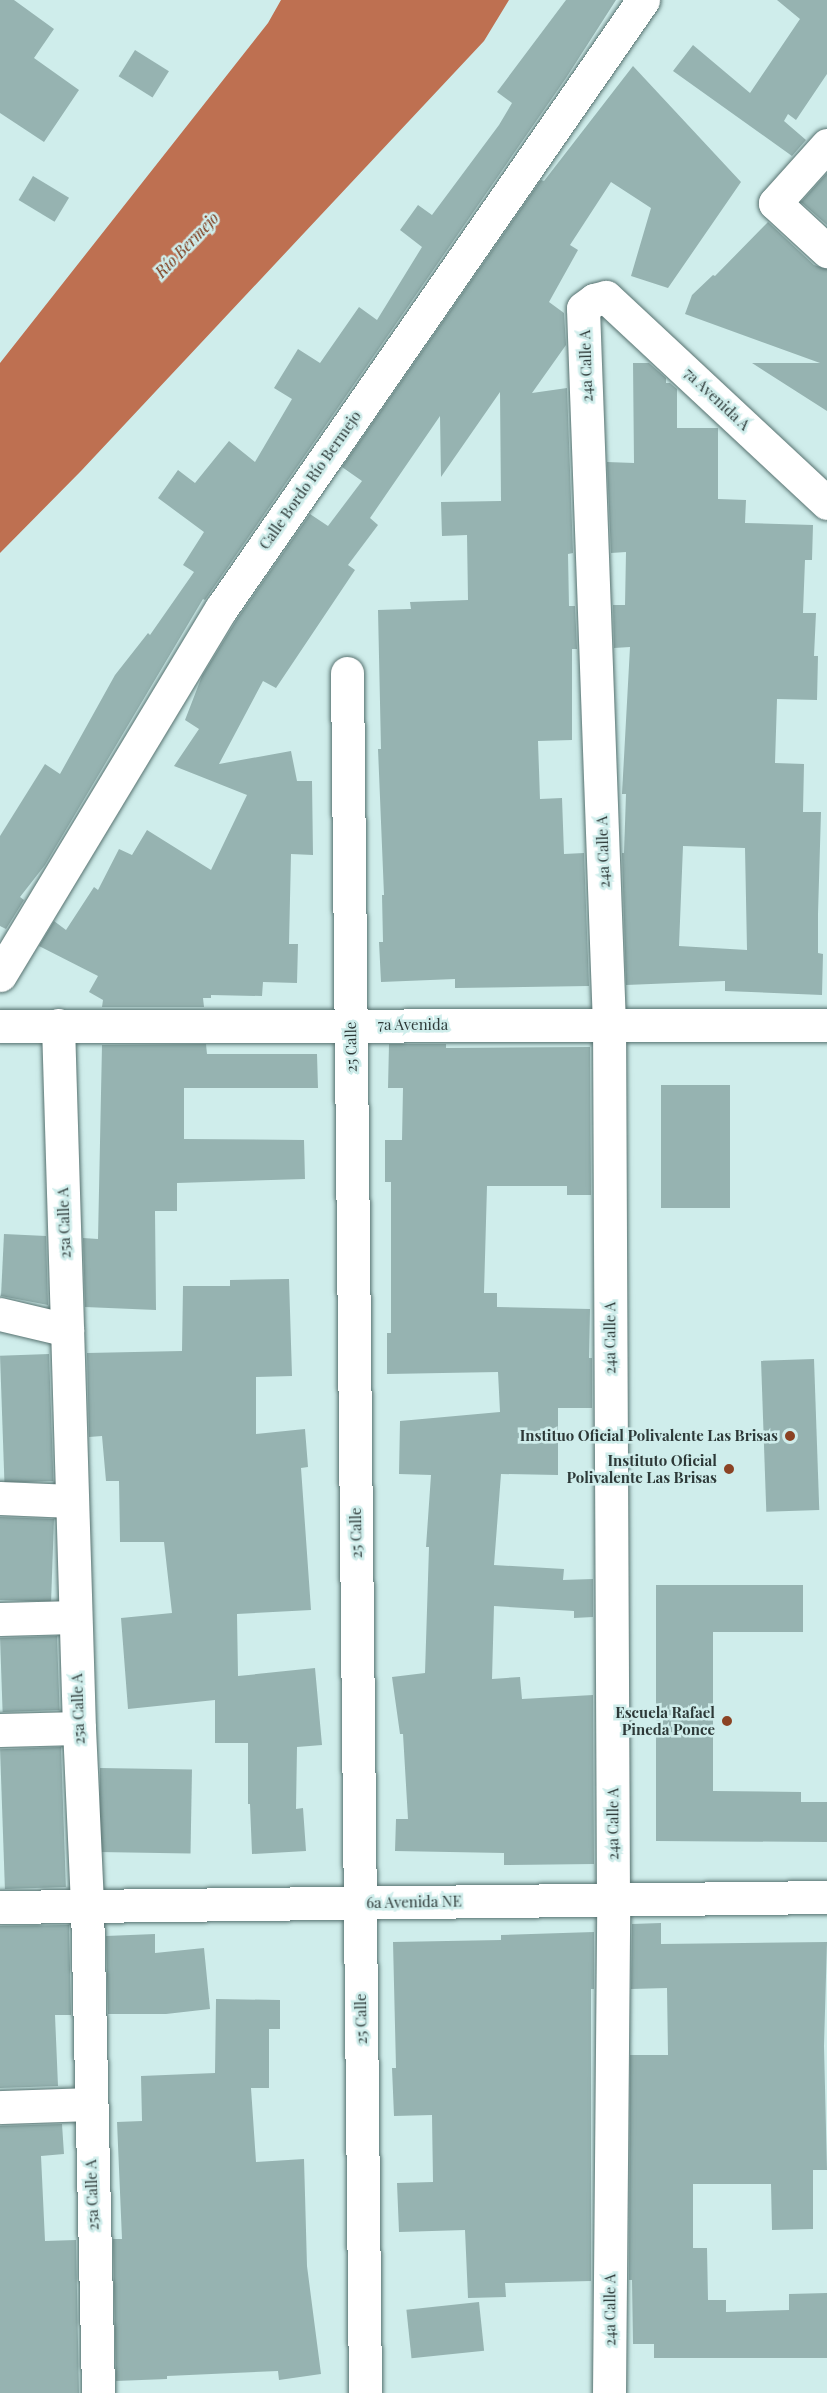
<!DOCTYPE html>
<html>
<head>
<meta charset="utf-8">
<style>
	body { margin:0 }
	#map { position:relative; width:827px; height:2393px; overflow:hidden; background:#cfedeb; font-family:"Playfair Display",serif }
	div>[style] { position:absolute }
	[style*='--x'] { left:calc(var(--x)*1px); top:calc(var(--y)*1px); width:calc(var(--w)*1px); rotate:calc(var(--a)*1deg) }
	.water>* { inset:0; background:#be7051 }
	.building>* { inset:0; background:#96b3b1; transform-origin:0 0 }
	.roads { filter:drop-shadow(0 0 2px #56716f) drop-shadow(0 0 2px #56716f) }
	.minor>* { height:33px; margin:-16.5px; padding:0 16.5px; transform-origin:16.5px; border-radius:16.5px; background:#fff }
	.dots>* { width:16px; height:16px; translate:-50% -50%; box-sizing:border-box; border:3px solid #cfedeb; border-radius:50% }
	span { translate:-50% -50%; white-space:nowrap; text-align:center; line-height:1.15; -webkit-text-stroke:5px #cfedeb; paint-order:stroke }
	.street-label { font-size:15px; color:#2d3938 }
	.poi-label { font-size:15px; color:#2d3938; font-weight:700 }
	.right { translate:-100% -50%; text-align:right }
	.water-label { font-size:16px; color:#7a3211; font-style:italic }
</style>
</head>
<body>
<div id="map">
	<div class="water">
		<div style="clip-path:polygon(281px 0,509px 0,484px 41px,81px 471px,0 553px,0 363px,268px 23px)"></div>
	</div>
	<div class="building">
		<div style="clip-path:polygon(0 0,14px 0,54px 29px,34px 58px,79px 90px,44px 142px,0 113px)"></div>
		<div style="clip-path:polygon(566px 0,616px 0,566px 78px,205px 600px,203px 599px,45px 865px,20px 897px,24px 900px,6px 929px,0 926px,0 836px,45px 764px,60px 774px,115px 675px,148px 633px,150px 635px,194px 572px,183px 565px,204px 532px,158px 498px,178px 470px,195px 483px,229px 441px,255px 462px,292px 399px,274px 388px,298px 349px,320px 363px,359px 307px,377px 320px,422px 247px,400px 230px,418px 205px,432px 215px,499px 125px,512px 103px,497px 92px)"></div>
		<div style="clip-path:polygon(777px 0,827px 0,827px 74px,796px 120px,788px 114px,784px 121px,806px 140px,792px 156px,673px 71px,693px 45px,750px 93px,800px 19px)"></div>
		<div style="left:135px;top:50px;width:40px;height:31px;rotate:32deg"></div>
		<div style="clip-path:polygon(633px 66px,741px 182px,668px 288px,631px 276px,651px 208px,611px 182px,570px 245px,578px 250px,549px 302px,564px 313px,566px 345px,532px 393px,567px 388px,573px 553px,568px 554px,569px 606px,575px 606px,577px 649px,572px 649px,572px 740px,538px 741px,540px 799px,562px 798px,564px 854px,584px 853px,589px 986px,455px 988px,455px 979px,381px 982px,379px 942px,383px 942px,382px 895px,384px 895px,378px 749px,381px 749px,378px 610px,411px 609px,410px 602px,468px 600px,467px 535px,442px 536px,441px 502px,501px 501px,500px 392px,441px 477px,440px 416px,370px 518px,378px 525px,348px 565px,355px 570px,276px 688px,263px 681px,219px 764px,291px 751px,297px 781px,312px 781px,313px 855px,291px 854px,289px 944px,298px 944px,297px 983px,263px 982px,262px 996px,211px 995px,211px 998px,203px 998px,204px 1007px,102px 1007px,103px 1000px,89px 992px,98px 976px,39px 946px,54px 921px,66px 930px,94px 887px,98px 890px,119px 849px,132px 855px,147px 830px,211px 870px,247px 795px,174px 766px,199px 729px,185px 720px,202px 676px,237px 619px,310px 514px,328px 526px,362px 481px,342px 467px,541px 180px,544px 181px)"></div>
		<div style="clip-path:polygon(827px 173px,827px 225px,801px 202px)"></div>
		<div style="left:33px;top:176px;width:42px;height:28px;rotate:31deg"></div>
		<div style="clip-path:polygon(768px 222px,814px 265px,827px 269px,827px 411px,752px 363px,820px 363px,685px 314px,692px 295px,713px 275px,715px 276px)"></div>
		<div style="clip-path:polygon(evenodd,633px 363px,649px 363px,666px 378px,666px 383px,670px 383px,677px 389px,677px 428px,718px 428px,718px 499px,746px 500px,745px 523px,813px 525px,812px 560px,805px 560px,803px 613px,816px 613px,814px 656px,818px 656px,817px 700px,777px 699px,775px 763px,804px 764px,803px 812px,821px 812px,818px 914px,818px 953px,823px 954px,822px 995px,725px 991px,725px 981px,626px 985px,622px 853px,624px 853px,626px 794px,622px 794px,630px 647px,614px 648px,613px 605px,625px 605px,626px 552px,611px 553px,607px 462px,634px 463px,633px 363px,683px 846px,745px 848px,747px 950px,679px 946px,683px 846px)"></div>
		<div style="clip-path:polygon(206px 1044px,207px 1054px,317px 1054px,318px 1088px,184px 1088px,184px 1139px,304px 1140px,305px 1179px,177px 1183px,177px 1211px,155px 1211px,156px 1310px,85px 1307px,83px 1238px,98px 1239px,102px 1045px)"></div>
		<div style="clip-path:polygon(389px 1044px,446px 1044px,446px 1048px,590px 1047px,591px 1195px,567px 1195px,567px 1186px,487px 1186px,484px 1293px,497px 1293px,497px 1307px,590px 1309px,589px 1358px,592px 1358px,592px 1408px,558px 1408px,558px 1475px,501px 1474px,494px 1565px,564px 1569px,563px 1580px,593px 1579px,593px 1617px,574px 1618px,574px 1611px,494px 1606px,492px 1679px,520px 1677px,522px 1699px,593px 1695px,594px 1864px,504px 1865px,504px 1853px,395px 1851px,396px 1819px,408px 1819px,403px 1734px,400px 1734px,392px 1677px,425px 1673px,429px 1547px,426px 1547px,431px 1475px,399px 1474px,400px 1421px,500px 1412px,498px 1372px,387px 1374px,387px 1333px,391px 1333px,391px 1182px,385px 1182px,385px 1140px,402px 1140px,403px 1088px,388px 1088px)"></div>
		<div style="left:661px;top:1085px;width:69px;height:123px"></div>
		<div style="clip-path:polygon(4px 1234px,46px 1236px,48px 1305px,1px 1296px)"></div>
		<div style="clip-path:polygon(289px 1279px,292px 1376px,256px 1377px,256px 1434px,305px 1429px,308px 1467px,301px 1468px,311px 1610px,237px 1614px,238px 1676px,315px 1668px,322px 1745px,297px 1747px,296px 1809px,303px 1808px,306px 1851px,252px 1854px,250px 1804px,248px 1804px,248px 1743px,215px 1743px,215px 1700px,128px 1709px,121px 1618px,172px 1613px,164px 1542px,120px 1542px,119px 1481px,106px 1481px,102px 1436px,89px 1437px,87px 1353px,182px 1351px,183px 1286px,230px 1286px,230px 1280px)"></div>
		<div style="left:49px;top:1354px;width:127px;height:49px;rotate:88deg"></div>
		<div style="left:814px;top:1359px;width:151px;height:53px;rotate:88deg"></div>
		<div style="left:0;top:1517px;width:54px;height:83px;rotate:2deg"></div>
		<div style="clip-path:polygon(656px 1585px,803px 1585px,803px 1632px,713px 1632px,713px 1791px,801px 1792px,801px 1802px,827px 1802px,827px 1842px,656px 1841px)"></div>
		<div style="left:57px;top:1636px;width:74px;height:57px;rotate:88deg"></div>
		<div style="left:61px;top:1747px;width:140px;height:61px;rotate:88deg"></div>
		<div style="left:100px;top:1768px;width:92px;height:84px;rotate:1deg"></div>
		<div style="clip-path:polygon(661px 1923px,661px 1944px,827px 1942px,824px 2046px,827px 2170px,813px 2170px,813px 2229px,772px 2230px,771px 2184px,693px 2184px,693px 2248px,707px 2248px,708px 2300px,726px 2300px,726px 2312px,789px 2310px,789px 2294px,827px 2293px,827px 2358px,654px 2358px,654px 2344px,633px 2344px,632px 2280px,629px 2280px,630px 2055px,668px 2055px,667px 1988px,631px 1989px,632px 1924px)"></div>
		<div style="clip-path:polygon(69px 1925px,71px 2015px,55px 2015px,58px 2086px,0 2088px,0 1926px)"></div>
		<div style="clip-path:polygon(594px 1932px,594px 1989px,591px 1989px,591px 2281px,505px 2283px,506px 2297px,468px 2298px,465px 2230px,399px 2232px,397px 2183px,433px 2182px,432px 2115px,394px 2116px,392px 2068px,396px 2068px,393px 1942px,501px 1940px,501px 1935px)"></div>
		<div style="clip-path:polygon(155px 1934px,155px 1953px,204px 1948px,210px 2009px,166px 2014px,108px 2014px,106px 1936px)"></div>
		<div style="clip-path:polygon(216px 1999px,280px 2000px,280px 2029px,269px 2029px,269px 2088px,251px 2088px,256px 2162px,304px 2159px,307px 2266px,321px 2374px,279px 2380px,278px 2371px,167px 2376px,167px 2379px,116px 2381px,113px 2239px,122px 2239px,117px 2122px,142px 2121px,141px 2076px,215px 2073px)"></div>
		<div style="clip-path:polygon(62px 2124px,64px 2154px,41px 2156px,45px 2241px,76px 2240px,79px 2393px,0 2393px,0 2126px)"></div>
		<div style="left:479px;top:2302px;width:49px;height:73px;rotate:84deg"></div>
	</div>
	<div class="roads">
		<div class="minor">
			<div style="--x:827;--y:145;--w:78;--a:131.9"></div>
			<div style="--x:775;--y:203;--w:71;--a:42.7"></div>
			<div style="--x:347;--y:673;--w:1720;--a:89.4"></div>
			<div style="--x:0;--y:975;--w:428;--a:-58.9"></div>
			<div style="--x:221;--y:609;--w:741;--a:-55.28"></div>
			<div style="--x:58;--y:1025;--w:703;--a:88.29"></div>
			<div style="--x:79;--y:1728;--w:177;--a:87.4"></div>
			<div style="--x:87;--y:1905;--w:488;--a:88.7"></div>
			<div style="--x:0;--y:1026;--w:827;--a:-0.07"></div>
			<div style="--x:0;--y:1314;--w:69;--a:13.4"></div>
			<div style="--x:0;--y:1498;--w:72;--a:2.4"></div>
			<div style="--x:0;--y:1619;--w:75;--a:-1.5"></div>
			<div style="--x:0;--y:1730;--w:79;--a:-1.5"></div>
			<div style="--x:0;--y:1907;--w:827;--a:-0.69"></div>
			<div style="--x:0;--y:2107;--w:90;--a:-1.9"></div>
			<div style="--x:609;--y:2393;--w:493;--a:-89.5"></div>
			<div style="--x:613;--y:1900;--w:875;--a:-90.26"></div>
			<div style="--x:609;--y:1025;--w:717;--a:-92.08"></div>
			<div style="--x:583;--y:308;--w:14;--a:-36"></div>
			<div style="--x:594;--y:300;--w:12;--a:-14"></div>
			<div style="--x:606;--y:297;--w:302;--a:43"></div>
		</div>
	</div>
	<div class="dots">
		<div style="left:790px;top:1436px;background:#8b4324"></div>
		<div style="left:729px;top:1469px;background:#8b4324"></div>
		<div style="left:727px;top:1721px;background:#8b4324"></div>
	</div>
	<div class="street-label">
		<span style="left:586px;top:366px;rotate:-92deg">24a Calle A</span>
		<span style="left:717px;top:399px;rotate:43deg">7a Avenida A</span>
		<span style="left:310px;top:480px;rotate:-55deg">Calle Bordo Río Bermejo</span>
		<span style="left:603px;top:852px;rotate:-92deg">24a Calle A</span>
		<span style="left:413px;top:1025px">7a Avenida</span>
		<span style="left:351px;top:1047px;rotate:-91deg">25 Calle</span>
		<span style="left:64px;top:1223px;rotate:-92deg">25a Calle A</span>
		<span style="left:610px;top:1338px;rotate:-90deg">24a Calle A</span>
		<span style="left:356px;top:1533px;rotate:-91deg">25 Calle</span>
		<span style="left:78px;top:1709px;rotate:-92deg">25a Calle A</span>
		<span style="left:613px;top:1824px;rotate:-90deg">24a Calle A</span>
		<span style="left:414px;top:1902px;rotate:-1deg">6a Avenida NE</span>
		<span style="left:361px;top:2019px;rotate:-91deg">25 Calle</span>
		<span style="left:92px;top:2195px;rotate:-92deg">25a Calle A</span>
		<span style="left:610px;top:2310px;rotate:-90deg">24a Calle A</span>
	</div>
	<div class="poi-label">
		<span class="right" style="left:778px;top:1436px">Instituo Oficial Polivalente Las Brisas</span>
		<span class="right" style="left:717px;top:1469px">Instituto Oficial<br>Polivalente Las Brisas</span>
		<span class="right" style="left:715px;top:1721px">Escuela Rafael<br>Pineda Ponce</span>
	</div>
	<div class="water-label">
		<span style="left:187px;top:245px;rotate:-46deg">Río Bermejo</span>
	</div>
</div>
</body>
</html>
